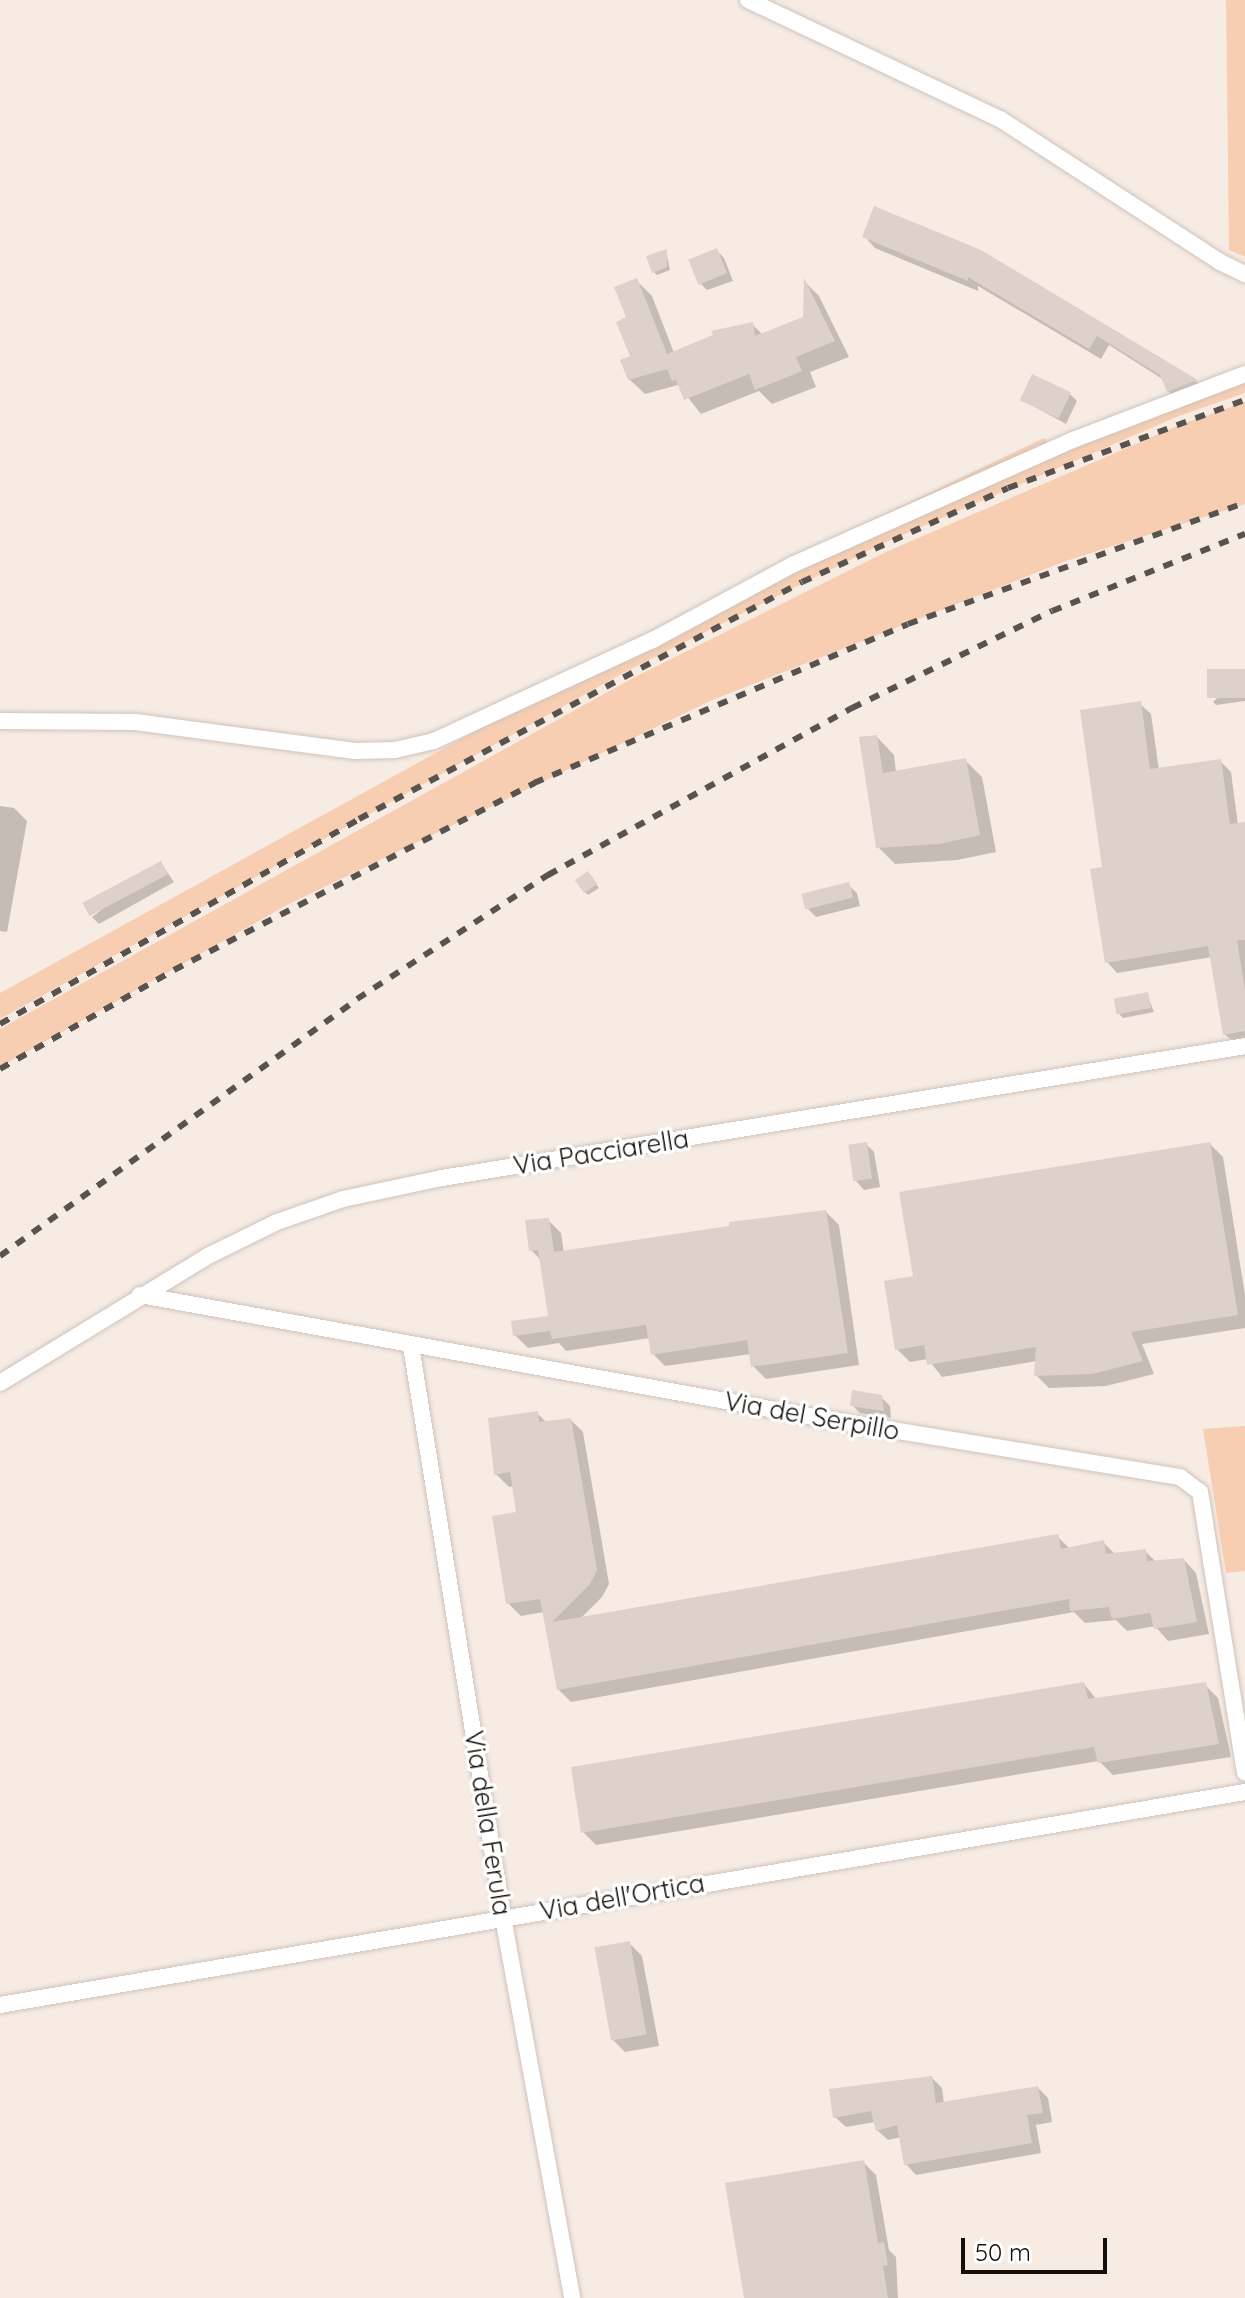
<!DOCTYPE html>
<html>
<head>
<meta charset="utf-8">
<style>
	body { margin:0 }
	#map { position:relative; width:1245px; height:2298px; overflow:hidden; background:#f7ece4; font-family:Quicksand,sans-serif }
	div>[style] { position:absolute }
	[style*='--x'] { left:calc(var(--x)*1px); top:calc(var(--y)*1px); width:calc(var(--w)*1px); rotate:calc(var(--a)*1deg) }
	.green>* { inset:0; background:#f7ceb2 }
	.shadow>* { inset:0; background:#0003 }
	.building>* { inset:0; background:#ddd2cb; transform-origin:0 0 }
	.roads { filter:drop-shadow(0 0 2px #cec3bc) drop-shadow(0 0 2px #cec3bc) }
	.minor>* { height:16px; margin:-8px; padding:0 8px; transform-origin:8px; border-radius:8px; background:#fff }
	.rail>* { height:6px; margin-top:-3px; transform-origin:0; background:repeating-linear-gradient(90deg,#59534f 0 10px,transparent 0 20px) }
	span { translate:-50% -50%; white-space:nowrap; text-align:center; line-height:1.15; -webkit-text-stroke:7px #fff; paint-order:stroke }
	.street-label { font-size:26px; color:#120f0c }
	.scale { position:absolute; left:961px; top:2238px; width:146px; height:36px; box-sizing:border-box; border:4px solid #120f0c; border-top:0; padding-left:10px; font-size:24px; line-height:28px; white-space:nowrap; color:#120f0c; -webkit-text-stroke:6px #fff; paint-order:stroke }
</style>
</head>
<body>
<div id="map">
	<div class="green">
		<div style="clip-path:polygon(1226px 0,1245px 0,1245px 257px,1229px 250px)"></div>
		<div style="clip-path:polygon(1245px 370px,1245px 393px,1179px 416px,884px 543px,627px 671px,0 1019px,0 993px,766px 571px,1044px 438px,1053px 447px)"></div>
		<div style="clip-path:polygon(1245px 402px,1245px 504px,1066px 561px,710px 701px,287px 905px,0 1067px,0 1029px,631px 679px,888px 551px,1182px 424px)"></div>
		<div style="clip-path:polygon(1245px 1426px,1245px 1571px,1226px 1573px,1203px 1429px)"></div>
	</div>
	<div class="shadow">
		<div style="clip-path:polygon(864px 236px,980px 252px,1197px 382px,1207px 392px,1180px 403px,1168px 391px,1164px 380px,1109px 345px,1101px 359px,978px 286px,978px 291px,875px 248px)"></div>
		<div style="clip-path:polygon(716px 250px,724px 258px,733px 281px,707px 290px,700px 283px)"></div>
		<div style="clip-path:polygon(666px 251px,670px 270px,657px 275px,654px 272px)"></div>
		<div style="clip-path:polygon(637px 281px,652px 296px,674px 353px,752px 324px,763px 335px,805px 319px,806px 283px,819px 296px,849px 357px,810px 372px,816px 387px,772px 404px,759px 391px,701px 414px,678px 385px,645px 394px,629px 379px,633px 357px,629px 319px)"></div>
		<div style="clip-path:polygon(1070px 394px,1077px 401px,1066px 424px,1022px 400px)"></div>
		<div style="clip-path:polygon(1245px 671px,1245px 701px,1216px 705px,1213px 702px)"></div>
		<div style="clip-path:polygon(1140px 704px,1151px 714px,1159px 770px,1220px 761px,1231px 772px,1238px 825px,1245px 825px,1245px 1043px,1236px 1045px,1225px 1034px,1212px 957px,1117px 973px,1107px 962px,1104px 869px)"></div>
		<div style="clip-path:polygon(877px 737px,894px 755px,896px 772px,965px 760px,982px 777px,996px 852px,957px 860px,895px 864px,878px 847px)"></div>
		<div style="clip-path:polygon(0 806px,14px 808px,27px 821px,7px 932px,0 931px)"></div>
		<div style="clip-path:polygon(161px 863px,174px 882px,99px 924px,92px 917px)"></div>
		<div style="clip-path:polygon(591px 877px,599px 888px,588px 895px,585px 892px)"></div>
		<div style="clip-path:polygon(848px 885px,857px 893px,860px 906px,816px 917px,808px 909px)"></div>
		<div style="clip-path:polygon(1147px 994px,1154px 1012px,1123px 1018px,1119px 1014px)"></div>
		<div style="clip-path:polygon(866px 1144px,874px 1152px,880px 1187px,864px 1190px,856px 1181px)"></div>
		<div style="clip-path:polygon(1210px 1144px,1223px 1157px,1245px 1295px,1245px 1328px,1142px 1344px,1154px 1374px,1106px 1386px,1049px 1388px,1036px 1375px,1037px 1361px,942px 1377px,928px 1359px,910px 1362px,897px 1349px,915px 1278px)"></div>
		<div style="clip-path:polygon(826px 1212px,839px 1225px,859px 1365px,766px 1379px,753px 1366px,751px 1354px,665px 1366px,653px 1354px,650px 1338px,566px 1351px,559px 1343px,528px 1348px,515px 1335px,550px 1317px,542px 1261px,531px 1250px,548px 1220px,561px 1233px,564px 1253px)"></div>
		<div style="clip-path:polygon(881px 1397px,890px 1406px,891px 1418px,860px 1413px,852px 1405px)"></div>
		<div style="clip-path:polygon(537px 1413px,547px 1423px,571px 1420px,583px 1432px,609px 1584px,602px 1597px,580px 1619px,1057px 1536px,1070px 1549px,1103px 1542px,1116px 1555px,1145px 1551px,1157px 1563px,1184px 1560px,1196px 1573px,1209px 1634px,1168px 1641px,1155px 1626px,1127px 1631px,1116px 1620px,1085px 1623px,1074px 1612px,571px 1702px,558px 1689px,544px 1612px,521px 1616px,508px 1603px,518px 1514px,514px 1486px,509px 1487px,496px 1474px)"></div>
		<div style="clip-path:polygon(1084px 1684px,1097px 1700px,1205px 1685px,1218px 1698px,1231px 1757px,1113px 1775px,1099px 1761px,596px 1845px,583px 1832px)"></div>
		<div style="clip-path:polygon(629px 1943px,642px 1956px,659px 2046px,625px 2052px,612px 2039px)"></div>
		<div style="clip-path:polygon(932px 2078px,942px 2088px,944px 2104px,1038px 2088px,1048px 2098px,1052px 2122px,1036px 2125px,1041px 2153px,916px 2175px,906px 2164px,901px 2137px,888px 2140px,877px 2130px,875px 2122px,846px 2127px,835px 2117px)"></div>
		<div style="clip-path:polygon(863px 2162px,876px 2175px,889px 2250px,896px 2257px,898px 2298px,746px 2298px)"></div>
	</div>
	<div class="building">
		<div style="clip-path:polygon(874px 206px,981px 250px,1198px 380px,1167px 392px,1160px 375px,1097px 336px,1089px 349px,968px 277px,968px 281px,862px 237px)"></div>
		<div style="left:717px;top:248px;width:27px;height:31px;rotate:68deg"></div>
		<div style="clip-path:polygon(667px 249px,667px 267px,652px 273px,646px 256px)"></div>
		<div style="clip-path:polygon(637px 278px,667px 354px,713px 335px,711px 331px,753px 322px,755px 336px,803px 317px,804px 278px,835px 341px,796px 357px,802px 371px,755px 390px,749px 374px,684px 400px,676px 380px,672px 381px,667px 369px,628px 380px,620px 360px,630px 356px,616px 322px,626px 317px,614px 287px)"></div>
		<div style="left:1032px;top:374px;width:43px;height:29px;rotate:25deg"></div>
		<div style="left:1245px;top:669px;width:29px;height:38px;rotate:90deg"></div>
		<div style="clip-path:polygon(1141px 701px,1150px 769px,1221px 759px,1230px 824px,1245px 822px,1245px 940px,1237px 940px,1245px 990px,1245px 1031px,1223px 1035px,1208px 946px,1105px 963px,1090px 869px,1102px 867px,1080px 710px)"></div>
		<div style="clip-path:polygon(877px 735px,883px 773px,966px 758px,980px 835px,939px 844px,876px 848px,859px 737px)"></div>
		<div style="left:161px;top:861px;width:15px;height:89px;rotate:62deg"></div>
		<div style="left:588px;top:871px;width:16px;height:16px;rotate:55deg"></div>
		<div style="left:849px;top:882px;width:16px;height:49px;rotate:76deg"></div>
		<div style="left:1148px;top:992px;width:16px;height:35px;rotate:79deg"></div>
		<div style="left:867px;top:1142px;width:37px;height:19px;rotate:82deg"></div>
		<div style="clip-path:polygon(1210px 1142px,1238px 1315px,1131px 1332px,1143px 1361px,1092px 1374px,1034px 1376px,1036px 1347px,927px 1365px,924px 1345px,895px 1350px,884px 1281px,913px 1276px,899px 1192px)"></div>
		<div style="clip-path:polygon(826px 1210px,848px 1353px,751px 1367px,747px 1340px,651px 1355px,646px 1325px,552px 1339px,550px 1331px,513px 1336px,511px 1321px,548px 1316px,538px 1250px,529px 1251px,525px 1220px,549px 1218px,554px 1252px,729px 1226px,729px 1222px)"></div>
		<div style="clip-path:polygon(852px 1390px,882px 1395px,884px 1411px,850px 1406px)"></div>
		<div style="clip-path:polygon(538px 1411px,539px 1422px,571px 1418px,597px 1570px,590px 1584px,552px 1622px,1058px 1534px,1061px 1549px,1104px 1540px,1106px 1554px,1146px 1549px,1147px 1561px,1184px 1558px,1197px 1622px,1154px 1629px,1150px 1613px,1112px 1619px,1109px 1607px,1070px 1611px,1069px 1599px,557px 1690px,540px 1599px,506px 1604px,492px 1516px,516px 1512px,510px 1472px,494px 1475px,488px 1418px)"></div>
		<div style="clip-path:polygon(1084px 1682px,1088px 1699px,1206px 1682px,1219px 1744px,1098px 1763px,1094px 1747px,581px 1833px,571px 1767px)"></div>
		<div style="left:630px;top:1941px;width:95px;height:36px;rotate:80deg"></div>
		<div style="clip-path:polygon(932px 2076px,936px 2103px,1038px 2086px,1043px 2113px,1027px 2115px,1032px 2143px,904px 2165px,897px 2125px,876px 2131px,871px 2111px,833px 2118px,829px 2089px)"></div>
		<div style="clip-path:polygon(864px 2160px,878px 2243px,884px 2242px,888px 2265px,883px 2266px,888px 2298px,744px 2298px,725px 2183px)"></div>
	</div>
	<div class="roads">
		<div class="minor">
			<div style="--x:748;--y:0;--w:279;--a:25.3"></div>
			<div style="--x:1000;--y:119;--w:262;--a:33"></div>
			<div style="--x:1220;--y:262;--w:28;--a:26"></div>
			<div style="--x:0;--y:721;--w:135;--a:0.4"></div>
			<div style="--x:135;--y:722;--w:222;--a:7.5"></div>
			<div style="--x:355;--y:751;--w:40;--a:-1.4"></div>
			<div style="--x:395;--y:750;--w:40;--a:-13"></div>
			<div style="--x:434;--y:741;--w:241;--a:-24.8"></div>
			<div style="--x:653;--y:640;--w:158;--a:-28.3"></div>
			<div style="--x:792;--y:565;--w:308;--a:-24"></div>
			<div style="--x:1073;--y:440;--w:184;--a:-21"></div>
			<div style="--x:140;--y:1295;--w:696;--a:10.26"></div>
			<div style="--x:825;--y:1419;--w:360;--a:9.3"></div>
			<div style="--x:1180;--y:1477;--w:25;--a:37"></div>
			<div style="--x:1200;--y:1492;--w:284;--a:80.9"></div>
			<div style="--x:411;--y:1346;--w:578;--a:80.85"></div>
			<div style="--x:503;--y:1917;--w:387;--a:79.7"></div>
			<div style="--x:0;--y:1383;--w:246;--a:-31.4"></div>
			<div style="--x:210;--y:1255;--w:75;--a:-26.2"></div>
			<div style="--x:277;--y:1222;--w:70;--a:-19.2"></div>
			<div style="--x:343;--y:1199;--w:101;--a:-12"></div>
			<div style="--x:442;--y:1178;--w:814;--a:-9.33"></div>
			<div style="--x:0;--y:2005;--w:1263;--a:-9.71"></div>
		</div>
	</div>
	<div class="rail">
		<div style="--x:0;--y:1024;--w:413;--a:-29.7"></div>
		<div style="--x:359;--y:819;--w:502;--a:-28.15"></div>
		<div style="--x:802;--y:582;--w:226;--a:-24.5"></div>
		<div style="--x:1008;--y:488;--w:253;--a:-20.4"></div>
		<div style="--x:0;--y:1069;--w:200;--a:-29.6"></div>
		<div style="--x:174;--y:970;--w:406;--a:-27.4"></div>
		<div style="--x:534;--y:783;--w:406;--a:-23"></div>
		<div style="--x:908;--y:624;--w:358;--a:-19.8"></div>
		<div style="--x:0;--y:1256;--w:440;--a:-35.7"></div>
		<div style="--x:357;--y:999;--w:228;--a:-33"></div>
		<div style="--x:548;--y:875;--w:347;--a:-28.8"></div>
		<div style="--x:852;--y:708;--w:222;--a:-25.9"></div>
		<div style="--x:1052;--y:611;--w:208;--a:-21.8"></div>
	</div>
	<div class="street-label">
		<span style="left:601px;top:1152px;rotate:-9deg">Via Pacciarella</span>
		<span style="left:812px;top:1416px;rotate:10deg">Via del Serpillo</span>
		<span style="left:488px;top:1823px;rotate:81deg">Via della Ferula</span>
		<span style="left:622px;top:1897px;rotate:-10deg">Via dell'Ortica</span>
	</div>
	<div class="scale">50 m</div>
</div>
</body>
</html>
